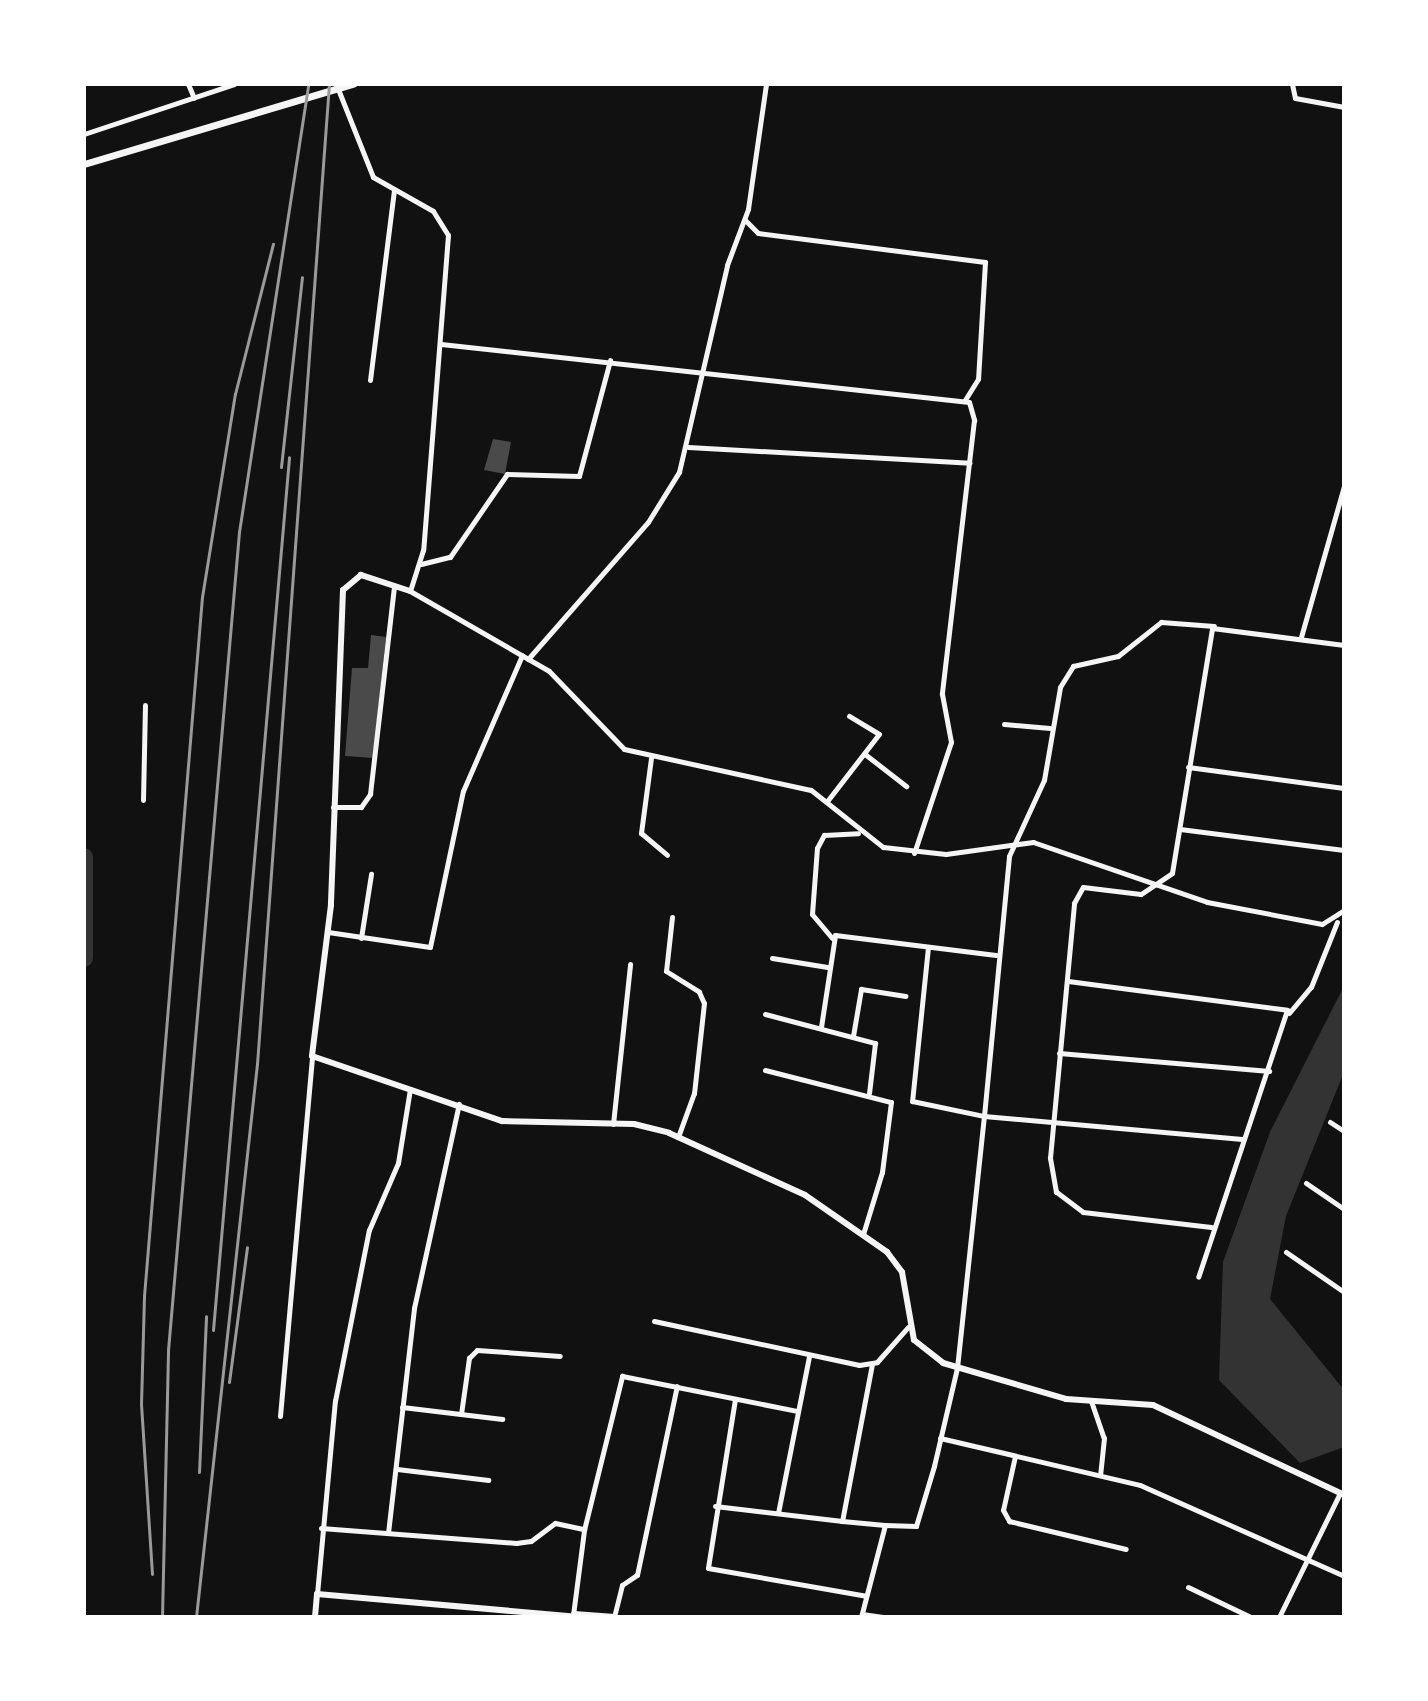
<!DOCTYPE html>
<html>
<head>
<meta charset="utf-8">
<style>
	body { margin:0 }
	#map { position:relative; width:1428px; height:1701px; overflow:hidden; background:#111; font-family:Arial,sans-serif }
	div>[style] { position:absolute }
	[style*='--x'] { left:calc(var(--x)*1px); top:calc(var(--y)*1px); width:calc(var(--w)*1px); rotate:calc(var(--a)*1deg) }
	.water>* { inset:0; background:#333 }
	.river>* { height:18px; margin:-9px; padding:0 9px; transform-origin:9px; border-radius:9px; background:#333 }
	.building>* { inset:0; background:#4a4a4a }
	.minor>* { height:5px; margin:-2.5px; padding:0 2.5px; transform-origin:2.5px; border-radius:2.5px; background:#f5f5f5 }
	.tertiary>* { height:6px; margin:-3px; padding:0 3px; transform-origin:3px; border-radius:3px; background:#f5f5f5 }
	.secondary>* { height:7px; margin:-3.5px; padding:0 3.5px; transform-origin:3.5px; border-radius:3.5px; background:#f5f5f5 }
	.rail>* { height:3px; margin:-1.5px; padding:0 1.5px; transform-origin:1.5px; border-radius:1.5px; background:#9a9a9a }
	span { translate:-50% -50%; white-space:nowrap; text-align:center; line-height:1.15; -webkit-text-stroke:6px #fff; paint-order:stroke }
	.frame { position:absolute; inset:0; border:86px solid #fff; pointer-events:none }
</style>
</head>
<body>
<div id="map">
	<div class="water">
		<div style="clip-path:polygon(1344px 986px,1344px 1072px,1286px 1216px,1270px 1299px,1344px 1390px,1344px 1447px,1300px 1463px,1219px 1380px,1223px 1262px,1270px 1132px)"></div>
	</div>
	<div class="river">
		<div style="--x:84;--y:857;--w:101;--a:90"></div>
	</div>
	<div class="building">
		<div style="clip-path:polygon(493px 439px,511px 442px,505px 474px,484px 470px)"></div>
		<div style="clip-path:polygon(371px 635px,386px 637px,373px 758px,345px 756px,352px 668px,368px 668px)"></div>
	</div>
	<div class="minor">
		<div style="--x:188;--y:84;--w:15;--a:67"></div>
		<div style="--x:336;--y:84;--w:100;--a:68.3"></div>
		<div style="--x:373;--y:177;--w:69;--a:29.5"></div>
		<div style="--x:433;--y:211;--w:28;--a:58"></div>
		<div style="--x:448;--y:235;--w:316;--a:94.5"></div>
		<div style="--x:423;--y:550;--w:43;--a:107.6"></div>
		<div style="--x:410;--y:591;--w:160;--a:29.9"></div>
		<div style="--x:549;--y:671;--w:108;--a:46.1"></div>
		<div style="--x:624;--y:749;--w:191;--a:12.4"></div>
		<div style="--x:811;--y:790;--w:92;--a:38.4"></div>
		<div style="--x:883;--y:847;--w:63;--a:6.3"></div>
		<div style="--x:946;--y:854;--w:88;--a:-7.9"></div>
		<div style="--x:1033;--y:842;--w:184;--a:19"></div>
		<div style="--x:1207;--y:902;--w:117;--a:10.8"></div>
		<div style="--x:1322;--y:924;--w:26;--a:-32"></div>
		<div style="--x:1292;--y:84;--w:14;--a:78"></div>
		<div style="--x:1295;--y:98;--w:50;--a:10.4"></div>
		<div style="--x:84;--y:134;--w:158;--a:-18.4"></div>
		<div style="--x:745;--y:220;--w:18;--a:45"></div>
		<div style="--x:758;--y:233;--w:229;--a:7.3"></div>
		<div style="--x:985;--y:262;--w:117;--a:93.4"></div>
		<div style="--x:978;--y:379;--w:25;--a:122"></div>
		<div style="--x:441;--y:344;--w:531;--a:6.27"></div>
		<div style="--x:969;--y:402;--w:19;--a:74"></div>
		<div style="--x:974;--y:420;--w:276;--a:96.7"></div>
		<div style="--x:942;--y:694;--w:49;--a:79.4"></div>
		<div style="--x:951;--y:742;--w:117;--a:108.4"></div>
		<div style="--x:370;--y:380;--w:191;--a:-82.8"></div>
		<div style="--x:688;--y:447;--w:282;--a:3.2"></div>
		<div style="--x:421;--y:564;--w:30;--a:-14"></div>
		<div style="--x:450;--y:557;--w:101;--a:-55.5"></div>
		<div style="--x:507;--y:474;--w:72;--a:1.6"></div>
		<div style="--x:579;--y:476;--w:120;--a:-75"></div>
		<div style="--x:1301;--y:637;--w:157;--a:-74.1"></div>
		<div style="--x:528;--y:659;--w:182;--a:-48.8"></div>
		<div style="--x:648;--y:522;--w:59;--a:-58.2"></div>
		<div style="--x:679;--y:472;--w:212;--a:-76.9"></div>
		<div style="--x:727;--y:265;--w:60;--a:-69.4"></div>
		<div style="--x:748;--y:209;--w:126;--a:-81.8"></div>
		<div style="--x:1004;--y:724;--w:46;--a:5"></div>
		<div style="--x:866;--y:755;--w:51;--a:37.8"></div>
		<div style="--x:651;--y:758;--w:76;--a:97.6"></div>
		<div style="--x:641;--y:833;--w:34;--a:40"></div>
		<div style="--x:1188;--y:767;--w:157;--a:7.7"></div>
		<div style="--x:143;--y:800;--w:95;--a:-88.8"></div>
		<div style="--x:828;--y:800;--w:83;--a:-52.3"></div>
		<div style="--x:879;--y:734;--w:35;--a:-149"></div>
		<div style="--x:333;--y:807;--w:28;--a:0"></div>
		<div style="--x:361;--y:807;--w:16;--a:-55"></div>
		<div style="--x:370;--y:794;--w:209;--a:-83.4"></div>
		<div style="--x:1180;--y:829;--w:165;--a:7.3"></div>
		<div style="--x:672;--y:917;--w:54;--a:96.3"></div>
		<div style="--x:666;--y:971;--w:39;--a:32"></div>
		<div style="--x:699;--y:992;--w:12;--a:66"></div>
		<div style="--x:704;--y:1003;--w:91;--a:96.3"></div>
		<div style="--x:694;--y:1093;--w:47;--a:110"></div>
		<div style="--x:328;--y:932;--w:103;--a:8.4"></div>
		<div style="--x:430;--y:947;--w:159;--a:-78.1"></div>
		<div style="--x:463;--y:791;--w:148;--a:-66.5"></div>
		<div style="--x:361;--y:938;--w:65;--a:-81.1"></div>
		<div style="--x:832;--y:938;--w:31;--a:-130"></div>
		<div style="--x:812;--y:914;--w:66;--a:-85.7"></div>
		<div style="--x:817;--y:848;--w:15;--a:-62"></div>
		<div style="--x:824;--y:835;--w:34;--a:-3"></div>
		<div style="--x:928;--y:947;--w:155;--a:95.9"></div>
		<div style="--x:912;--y:1101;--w:74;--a:11.8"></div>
		<div style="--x:984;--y:1116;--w:261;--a:-84.5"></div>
		<div style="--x:1009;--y:856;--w:84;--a:-65.3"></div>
		<div style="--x:1044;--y:780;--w:94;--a:-80.2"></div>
		<div style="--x:1060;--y:687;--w:25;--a:-58"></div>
		<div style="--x:1073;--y:666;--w:46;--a:-12.5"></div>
		<div style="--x:1118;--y:656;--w:55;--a:-38.3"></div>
		<div style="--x:1161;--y:622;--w:53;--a:4.3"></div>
		<div style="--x:772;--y:958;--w:56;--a:9.3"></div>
		<div style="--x:1068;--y:981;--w:221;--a:7.5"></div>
		<div style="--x:1287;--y:1010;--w:281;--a:108.4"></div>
		<div style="--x:1289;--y:1013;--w:34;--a:-50"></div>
		<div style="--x:1311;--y:987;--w:70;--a:-68.2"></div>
		<div style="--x:765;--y:1014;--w:114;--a:14.8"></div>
		<div style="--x:875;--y:1043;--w:50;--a:96.8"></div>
		<div style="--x:821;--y:1027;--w:93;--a:-81.3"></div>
		<div style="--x:835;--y:935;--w:162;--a:7.1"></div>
		<div style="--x:853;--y:1036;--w:48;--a:-80.3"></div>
		<div style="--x:861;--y:989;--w:45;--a:9"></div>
		<div style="--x:1059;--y:1053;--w:211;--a:4.9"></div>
		<div style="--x:765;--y:1070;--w:130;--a:14.3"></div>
		<div style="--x:891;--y:1102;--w:71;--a:97.3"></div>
		<div style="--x:882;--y:1172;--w:65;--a:107"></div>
		<div style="--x:1330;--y:1122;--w:17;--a:33"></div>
		<div style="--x:613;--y:1124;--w:161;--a:-83.9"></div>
		<div style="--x:1306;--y:1183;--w:46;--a:34.4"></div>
		<div style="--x:1211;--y:1227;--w:129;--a:-173.3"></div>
		<div style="--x:1083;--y:1212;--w:34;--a:-143"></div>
		<div style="--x:1056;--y:1192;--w:35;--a:-100"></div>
		<div style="--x:1050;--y:1158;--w:256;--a:-84.6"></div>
		<div style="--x:1074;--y:903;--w:18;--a:-61"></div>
		<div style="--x:1083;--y:887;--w:58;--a:6.9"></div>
		<div style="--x:1141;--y:894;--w:37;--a:-34"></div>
		<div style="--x:1172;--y:873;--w:248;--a:-80.7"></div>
		<div style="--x:1212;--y:628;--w:133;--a:7.3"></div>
		<div style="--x:1286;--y:1252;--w:70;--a:34.6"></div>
		<div style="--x:654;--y:1321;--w:210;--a:12.1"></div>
		<div style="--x:859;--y:1365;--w:18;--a:-9"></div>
		<div style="--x:877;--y:1362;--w:47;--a:-48.5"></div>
		<div style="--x:872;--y:1364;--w:160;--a:100.8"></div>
		<div style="--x:842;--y:1521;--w:43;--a:5.3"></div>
		<div style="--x:735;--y:1399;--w:171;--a:99.1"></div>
		<div style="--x:708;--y:1568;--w:160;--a:10"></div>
		<div style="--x:1091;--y:1401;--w:39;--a:71"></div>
		<div style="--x:1104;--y:1438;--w:37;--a:96"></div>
		<div style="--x:402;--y:1407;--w:101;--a:6.8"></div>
		<div style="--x:461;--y:1414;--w:57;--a:-81.9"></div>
		<div style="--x:469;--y:1358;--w:11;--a:-45"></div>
		<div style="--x:477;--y:1350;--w:83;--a:4.1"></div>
		<div style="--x:280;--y:1416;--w:361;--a:-84.9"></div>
		<div style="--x:940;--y:1438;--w:205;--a:13.2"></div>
		<div style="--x:1140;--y:1485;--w:223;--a:24"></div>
		<div style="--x:1015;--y:1456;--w:55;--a:102.5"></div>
		<div style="--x:1003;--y:1510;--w:13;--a:61"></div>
		<div style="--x:1009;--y:1521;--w:120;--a:13.5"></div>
		<div style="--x:397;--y:1469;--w:92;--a:6.9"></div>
		<div style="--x:715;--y:1506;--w:128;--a:6.7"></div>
		<div style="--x:778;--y:1513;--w:160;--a:-78.8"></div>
		<div style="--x:321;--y:1528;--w:196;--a:4.4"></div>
		<div style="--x:516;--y:1543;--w:15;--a:-8"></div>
		<div style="--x:531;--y:1541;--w:30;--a:-37"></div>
		<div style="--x:555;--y:1523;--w:30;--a:12"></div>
		<div style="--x:388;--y:1533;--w:226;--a:-83.4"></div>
		<div style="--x:414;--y:1308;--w:209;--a:-77.6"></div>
		<div style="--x:1188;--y:1587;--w:70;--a:25.5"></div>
		<div style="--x:317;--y:1594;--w:194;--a:-84.7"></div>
		<div style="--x:335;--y:1401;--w:174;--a:-78.8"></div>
		<div style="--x:369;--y:1230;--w:73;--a:-66.6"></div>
		<div style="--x:398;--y:1163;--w:75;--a:-80.8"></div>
		<div style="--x:862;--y:1614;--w:21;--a:8"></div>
		<div style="--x:573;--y:1615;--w:86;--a:-82.6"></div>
		<div style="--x:584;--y:1530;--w:159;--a:-76.1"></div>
		<div style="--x:622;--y:1376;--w:178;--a:11.3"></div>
		<div style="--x:614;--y:1617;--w:33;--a:-76"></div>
		<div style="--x:622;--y:1585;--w:18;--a:-34"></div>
		<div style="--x:637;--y:1575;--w:193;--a:-78.1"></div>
		<div style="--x:861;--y:1617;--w:95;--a:-75.4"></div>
		<div style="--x:885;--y:1525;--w:31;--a:2"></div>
		<div style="--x:916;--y:1526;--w:63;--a:-73.3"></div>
		<div style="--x:934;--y:1466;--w:101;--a:-76.8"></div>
		<div style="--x:957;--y:1368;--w:253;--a:-83.9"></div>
		<div style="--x:984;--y:1116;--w:259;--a:5.1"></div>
		<div style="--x:1279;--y:1617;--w:136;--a:-63.8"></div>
	</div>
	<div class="tertiary">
		<div style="--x:410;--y:591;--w:52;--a:-161.9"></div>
		<div style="--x:361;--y:575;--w:23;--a:140"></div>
		<div style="--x:343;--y:590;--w:315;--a:92.2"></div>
		<div style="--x:331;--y:905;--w:152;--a:97.2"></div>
		<div style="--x:312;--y:1056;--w:201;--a:18.9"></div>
		<div style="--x:502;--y:1121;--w:132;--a:1.3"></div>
		<div style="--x:634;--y:1124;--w:36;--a:14"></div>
		<div style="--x:669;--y:1133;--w:149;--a:24.5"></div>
		<div style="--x:805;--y:1195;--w:100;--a:34.8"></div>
		<div style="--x:887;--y:1252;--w:25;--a:53"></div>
		<div style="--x:902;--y:1272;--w:69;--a:80"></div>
		<div style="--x:914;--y:1340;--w:37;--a:38"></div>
		<div style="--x:943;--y:1363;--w:128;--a:16.3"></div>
		<div style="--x:1066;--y:1399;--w:87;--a:3.9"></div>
		<div style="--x:1153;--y:1405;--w:211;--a:25.2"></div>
		<div style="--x:574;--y:1614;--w:41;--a:4.2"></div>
		<div style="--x:315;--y:1617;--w:23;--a:-85"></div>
		<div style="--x:317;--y:1594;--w:266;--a:5"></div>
	</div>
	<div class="secondary">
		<div style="--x:84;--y:164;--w:281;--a:-16.6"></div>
	</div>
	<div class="rail">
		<div style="--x:281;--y:467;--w:191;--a:-83.7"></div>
		<div style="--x:213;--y:1330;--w:876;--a:-85.02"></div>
		<div style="--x:229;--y:1382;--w:136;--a:-82.4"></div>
		<div style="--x:199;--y:1472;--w:156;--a:-87.4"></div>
		<div style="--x:152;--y:1574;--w:170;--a:-93.7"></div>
		<div style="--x:141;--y:1404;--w:108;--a:-88.4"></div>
		<div style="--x:144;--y:1296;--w:701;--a:-85.26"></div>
		<div style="--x:202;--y:597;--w:206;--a:-80.8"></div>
		<div style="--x:235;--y:394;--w:155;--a:-75.8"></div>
		<div style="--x:162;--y:1617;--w:267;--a:-88.7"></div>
		<div style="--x:168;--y:1350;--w:821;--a:-85.04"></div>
		<div style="--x:239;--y:532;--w:453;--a:-81.2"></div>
		<div style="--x:196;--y:1617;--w:556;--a:-83.71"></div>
		<div style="--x:257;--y:1064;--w:983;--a:-85.8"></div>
	</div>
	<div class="frame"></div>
</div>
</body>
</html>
